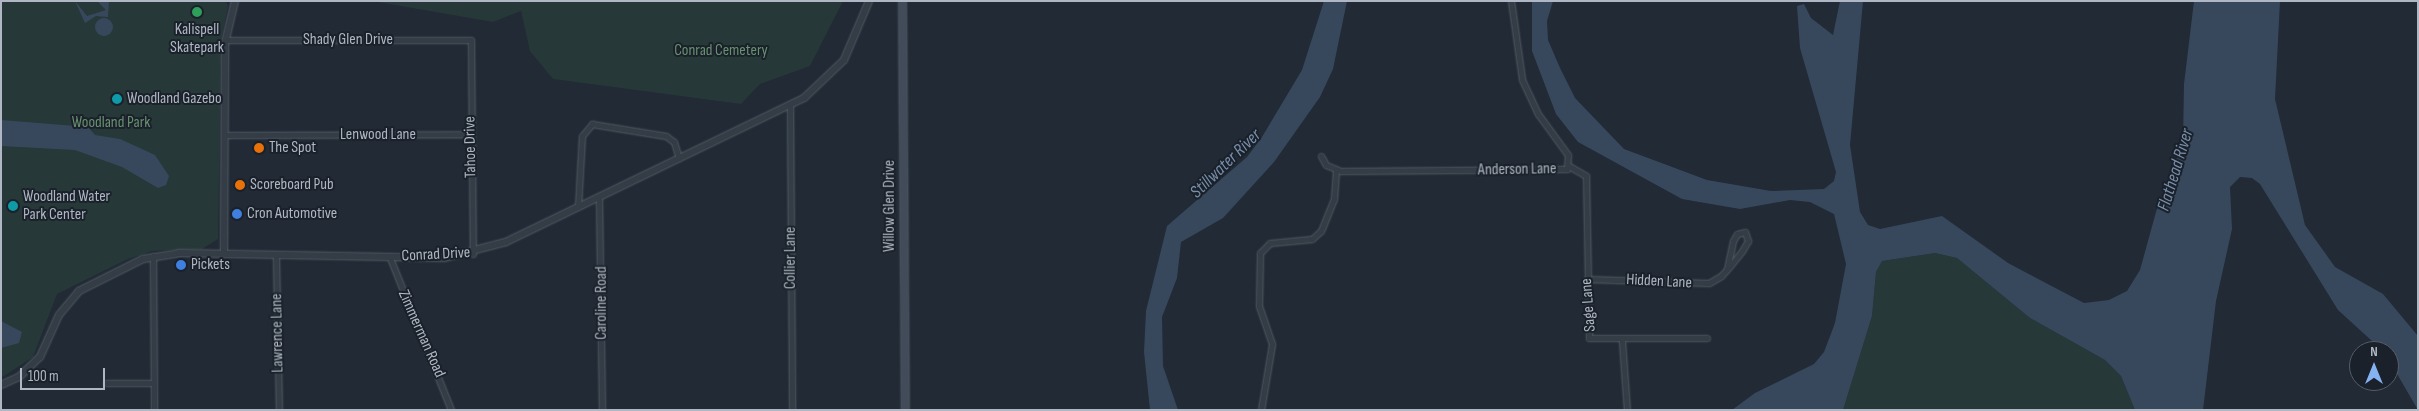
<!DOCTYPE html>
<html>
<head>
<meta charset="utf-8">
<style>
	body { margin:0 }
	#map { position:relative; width:2419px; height:411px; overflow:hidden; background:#212a35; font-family:"Sofia Sans Condensed",sans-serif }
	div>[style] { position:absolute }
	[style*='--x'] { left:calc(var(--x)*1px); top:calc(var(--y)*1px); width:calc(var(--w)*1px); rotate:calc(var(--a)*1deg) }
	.green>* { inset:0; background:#263838 }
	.water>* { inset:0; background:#37485d }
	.round { border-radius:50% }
	.roads { filter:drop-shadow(0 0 1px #515a64) drop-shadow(0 0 1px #515a64) }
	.minor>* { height:5px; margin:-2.5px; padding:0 2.5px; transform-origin:2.5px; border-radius:2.5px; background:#343c46 }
	.tertiary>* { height:6px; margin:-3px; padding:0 3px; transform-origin:3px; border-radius:3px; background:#343c46 }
	.secondary>* { height:7px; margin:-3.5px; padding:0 3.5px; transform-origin:3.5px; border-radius:3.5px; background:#424b59 }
	.dots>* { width:14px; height:14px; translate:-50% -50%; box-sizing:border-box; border:2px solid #1a212a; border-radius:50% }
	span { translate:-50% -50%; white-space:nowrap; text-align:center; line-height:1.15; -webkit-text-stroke:4px #1a212a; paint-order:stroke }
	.poi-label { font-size:16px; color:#aeb7c3 }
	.left { translate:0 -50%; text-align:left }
	.street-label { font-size:16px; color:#aeb7c3 }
	.park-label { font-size:16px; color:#689170 }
	.water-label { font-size:18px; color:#788eaa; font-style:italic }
	.frame { position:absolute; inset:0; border:2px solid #aeb7c3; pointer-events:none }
	.north { position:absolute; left:2349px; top:341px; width:50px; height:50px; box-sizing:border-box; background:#1a212a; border:1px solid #555d67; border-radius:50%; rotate:0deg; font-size:14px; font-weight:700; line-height:20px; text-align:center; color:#aeb7c3 }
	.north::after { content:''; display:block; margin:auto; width:18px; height:22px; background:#85b2f1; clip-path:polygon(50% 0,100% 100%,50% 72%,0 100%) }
	.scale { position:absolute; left:20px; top:368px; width:85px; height:22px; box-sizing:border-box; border:2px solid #aeb7c3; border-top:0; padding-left:6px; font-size:15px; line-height:18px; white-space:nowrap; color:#aeb7c3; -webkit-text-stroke:4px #1a212a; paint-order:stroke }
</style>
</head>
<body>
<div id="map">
	<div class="green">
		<div style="clip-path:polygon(1px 1px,226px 1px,228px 6px,221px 40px,218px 239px,202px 249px,152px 251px,128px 259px,57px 294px,33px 357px,1px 378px)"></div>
		<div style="clip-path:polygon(372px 1px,843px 1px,810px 66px,760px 84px,741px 104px,553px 79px,530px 51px,521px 11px,493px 22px)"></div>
		<div style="clip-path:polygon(1935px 253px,1957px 258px,2030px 318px,2105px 360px,2121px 376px,2135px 410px,1843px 410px,1872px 316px,1876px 272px,1882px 261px)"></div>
	</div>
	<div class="water">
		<div style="clip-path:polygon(75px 1px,87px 16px,106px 10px,97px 1px,109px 1px,108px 17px,96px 16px,85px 23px)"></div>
		<div style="clip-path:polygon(1324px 1px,1347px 1px,1333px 69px,1320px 97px,1274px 162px,1223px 218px,1181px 242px,1177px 278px,1162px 317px,1163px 366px,1178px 410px,1150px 410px,1144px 352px,1146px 311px,1167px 226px,1247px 157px,1262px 137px,1302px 70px)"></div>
		<div style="clip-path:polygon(1532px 1px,1553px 1px,1547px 21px,1548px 40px,1560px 68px,1575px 98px,1624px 149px,1707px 180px,1771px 191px,1824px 189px,1834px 181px,1836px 172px,1800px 48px,1797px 6px,1804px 4px,1811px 18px,1833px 35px,1840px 1px,1863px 1px,1850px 145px,1860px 212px,1868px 225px,1880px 229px,1942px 216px,2008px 263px,2084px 303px,2109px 300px,2127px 291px,2140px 270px,2156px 212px,2183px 142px,2184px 84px,2194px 1px,2280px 1px,2275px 99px,2305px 225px,2335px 267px,2383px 294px,2418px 336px,2418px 410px,2389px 360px,2389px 351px,2383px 351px,2338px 310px,2260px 184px,2252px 178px,2240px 177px,2230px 187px,2232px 229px,2216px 301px,2203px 410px,2135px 410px,2121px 376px,2105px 360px,2030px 318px,1957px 258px,1935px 253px,1882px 261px,1876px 272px,1872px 316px,1843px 410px,1732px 410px,1755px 393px,1814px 364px,1824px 352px,1835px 323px,1846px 264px,1834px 214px,1810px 202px,1790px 200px,1740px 209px,1682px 199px,1578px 142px,1556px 114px,1532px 51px)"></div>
		<div class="round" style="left:95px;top:18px;width:18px;height:18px"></div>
		<div style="clip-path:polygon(1px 120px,88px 127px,95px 135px,120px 139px,155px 155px,169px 176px,166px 185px,158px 188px,122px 167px,75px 150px,1px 146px)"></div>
		<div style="clip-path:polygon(1px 321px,22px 332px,19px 343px,1px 348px)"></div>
	</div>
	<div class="roads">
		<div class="minor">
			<div style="--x:226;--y:40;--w:245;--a:0"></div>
			<div style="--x:471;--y:40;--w:214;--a:89.5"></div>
			<div style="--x:790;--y:106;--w:304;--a:89.6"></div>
			<div style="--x:225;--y:135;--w:246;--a:-0.2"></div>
			<div style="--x:1321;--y:156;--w:10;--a:61"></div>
			<div style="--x:1326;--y:165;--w:16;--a:22"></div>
			<div style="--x:1341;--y:171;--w:226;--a:-0.5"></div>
			<div style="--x:1567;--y:169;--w:14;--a:-86"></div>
			<div style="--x:1568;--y:155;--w:51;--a:-126.2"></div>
			<div style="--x:1538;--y:114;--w:38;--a:-115"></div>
			<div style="--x:1522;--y:79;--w:79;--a:-98"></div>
			<div style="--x:1569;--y:166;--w:20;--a:30"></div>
			<div style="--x:1586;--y:176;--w:162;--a:88.9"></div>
			<div style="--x:1589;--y:338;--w:118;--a:0"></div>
			<div style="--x:599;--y:197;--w:213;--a:89.2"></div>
			<div style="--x:578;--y:207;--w:71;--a:-86.8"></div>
			<div style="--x:582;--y:136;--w:16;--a:-50"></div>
			<div style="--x:592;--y:124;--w:75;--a:9.2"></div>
			<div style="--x:666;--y:136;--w:10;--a:37"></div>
			<div style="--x:674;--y:142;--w:17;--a:73"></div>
			<div style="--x:153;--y:256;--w:154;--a:89.6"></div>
			<div style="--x:276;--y:256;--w:154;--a:88.9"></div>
			<div style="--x:390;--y:258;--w:164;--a:68.1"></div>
			<div style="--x:1587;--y:279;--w:122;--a:1.9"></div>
			<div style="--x:1709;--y:283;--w:14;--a:-30"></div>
			<div style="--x:1721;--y:276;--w:13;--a:-48"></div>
			<div style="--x:1730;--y:266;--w:19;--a:-51"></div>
			<div style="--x:1742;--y:251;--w:12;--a:-59"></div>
			<div style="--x:1748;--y:241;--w:9;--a:-108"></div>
			<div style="--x:1745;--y:232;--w:8;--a:166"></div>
			<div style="--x:1737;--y:234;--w:8;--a:120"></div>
			<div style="--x:1733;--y:241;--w:29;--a:102"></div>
			<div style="--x:1622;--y:341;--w:69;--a:85.9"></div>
			<div style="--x:106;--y:383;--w:47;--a:0"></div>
			<div style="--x:1261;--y:410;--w:67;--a:-80.5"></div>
			<div style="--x:1272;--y:344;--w:40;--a:-108.9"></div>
			<div style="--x:1259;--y:306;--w:53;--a:-88.9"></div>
			<div style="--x:1260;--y:253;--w:14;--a:-45"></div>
			<div style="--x:1270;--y:243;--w:42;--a:-5.4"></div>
			<div style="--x:1312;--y:239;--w:12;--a:-42"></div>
			<div style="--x:1321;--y:231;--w:35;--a:-68"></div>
			<div style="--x:1334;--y:199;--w:29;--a:-86"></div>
		</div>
		<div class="tertiary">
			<div style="--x:224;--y:253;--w:210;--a:-89.7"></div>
			<div style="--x:225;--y:43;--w:43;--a:-76.6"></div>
			<div style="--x:1;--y:385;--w:20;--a:-24"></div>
			<div style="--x:19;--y:377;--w:29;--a:-44"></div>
			<div style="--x:40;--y:357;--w:46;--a:-65.7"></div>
			<div style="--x:59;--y:315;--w:31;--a:-50"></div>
			<div style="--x:79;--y:291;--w:72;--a:-26.6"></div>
			<div style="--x:143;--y:259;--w:36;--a:-9"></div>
			<div style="--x:179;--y:253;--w:265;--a:1.1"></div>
			<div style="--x:444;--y:258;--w:64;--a:-14.5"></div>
			<div style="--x:506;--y:242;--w:331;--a:-25.8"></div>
			<div style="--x:804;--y:98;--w:55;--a:-43.5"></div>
			<div style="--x:844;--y:60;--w:64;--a:-67"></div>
		</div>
		<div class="secondary">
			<div style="--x:902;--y:1;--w:409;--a:89.6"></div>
		</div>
	</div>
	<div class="dots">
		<div style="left:197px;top:12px;background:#2e9e5b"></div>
		<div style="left:117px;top:99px;background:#0f9aa8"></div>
		<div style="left:259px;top:148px;background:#e8710a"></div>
		<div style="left:240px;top:185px;background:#e8710a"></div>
		<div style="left:13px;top:206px;background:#0f9aa8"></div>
		<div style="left:237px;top:214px;background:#3f7fe0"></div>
		<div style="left:181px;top:265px;background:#3f7fe0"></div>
	</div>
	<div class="poi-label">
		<span style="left:197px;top:39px">Kalispell<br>Skatepark</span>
		<span class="left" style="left:127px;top:99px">Woodland Gazebo</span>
		<span class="left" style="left:269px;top:148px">The Spot</span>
		<span class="left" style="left:250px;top:185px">Scoreboard Pub</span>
		<span class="left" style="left:23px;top:206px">Woodland Water<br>Park Center</span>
		<span class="left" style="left:247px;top:214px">Cron Automotive</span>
		<span class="left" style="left:191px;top:265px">Pickets</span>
	</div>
	<div class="street-label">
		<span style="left:348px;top:40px">Shady Glen Drive</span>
		<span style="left:378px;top:135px">Lenwood Lane</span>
		<span style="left:471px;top:147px;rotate:-91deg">Tahoe Drive</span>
		<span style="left:1517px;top:170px;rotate:-1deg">Anderson Lane</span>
		<span style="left:890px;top:206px;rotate:-90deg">Willow Glen Drive</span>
		<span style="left:436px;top:255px;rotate:-3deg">Conrad Drive</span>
		<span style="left:791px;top:258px;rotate:-90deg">Collier Lane</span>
		<span style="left:1659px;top:282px;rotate:3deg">Hidden Lane</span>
		<span style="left:602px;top:303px;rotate:-90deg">Caroline Road</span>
		<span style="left:1589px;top:305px;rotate:-94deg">Sage Lane</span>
		<span style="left:278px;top:333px;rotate:-91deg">Lawrence Lane</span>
		<span style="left:421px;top:334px;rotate:66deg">Zimmerman Road</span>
	</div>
	<div class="park-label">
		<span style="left:721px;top:51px">Conrad Cemetery</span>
		<span style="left:111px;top:123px">Woodland Park</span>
	</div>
	<div class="water-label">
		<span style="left:1226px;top:164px;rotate:-44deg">Stillwater River</span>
		<span style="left:2176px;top:170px;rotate:-73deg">Flathead River</span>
	</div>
	<div class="frame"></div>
	<div class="north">N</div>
	<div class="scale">100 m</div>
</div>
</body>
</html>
